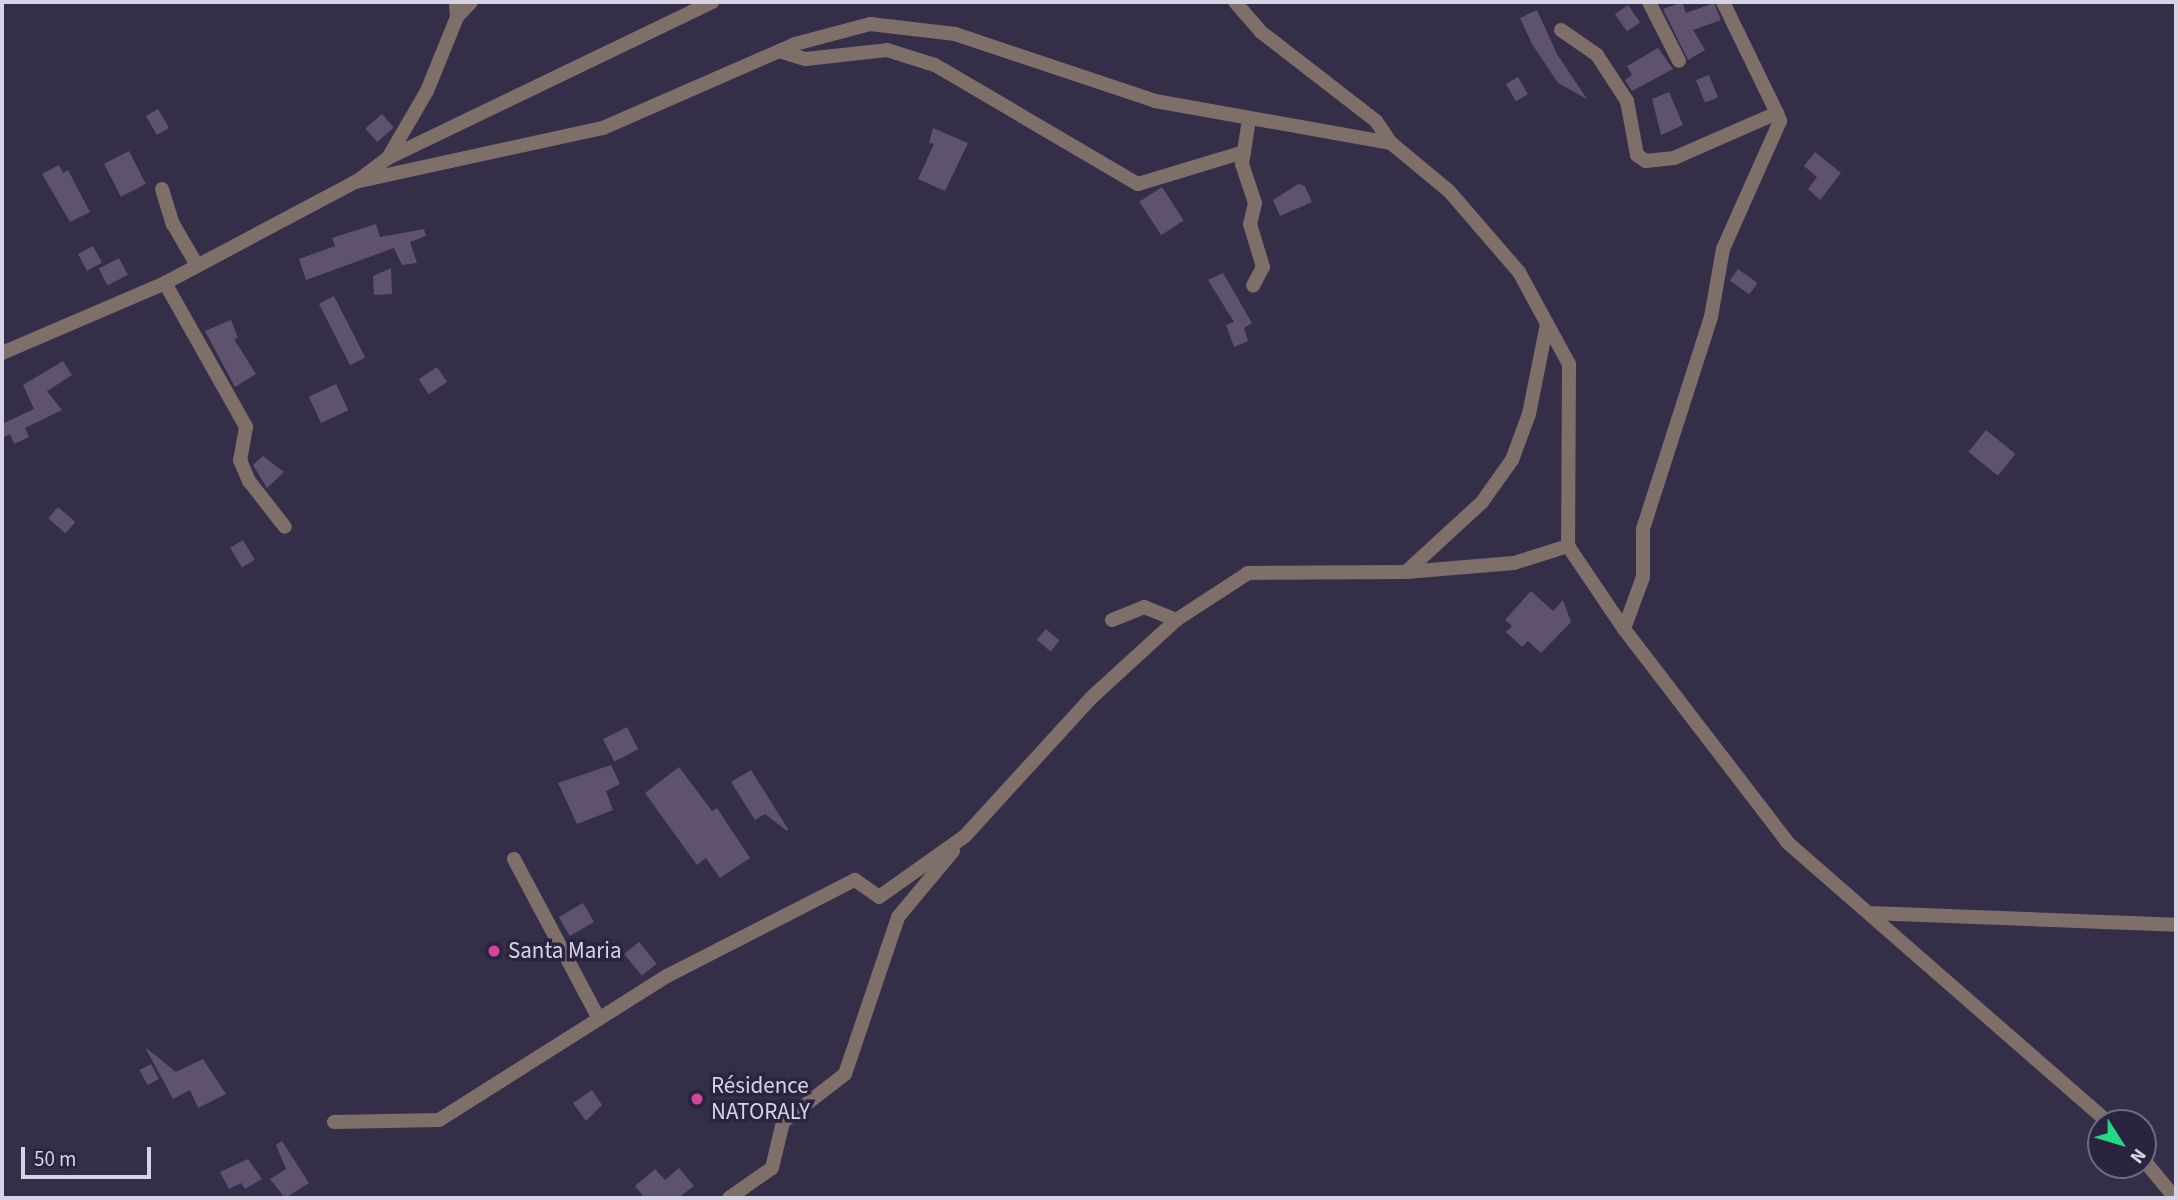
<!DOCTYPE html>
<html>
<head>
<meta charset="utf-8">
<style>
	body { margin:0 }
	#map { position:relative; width:2178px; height:1200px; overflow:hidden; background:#342e49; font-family:"Source Sans 3",sans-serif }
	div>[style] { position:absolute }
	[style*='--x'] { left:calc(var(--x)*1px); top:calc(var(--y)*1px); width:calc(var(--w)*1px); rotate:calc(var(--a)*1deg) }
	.building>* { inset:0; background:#5e526f; transform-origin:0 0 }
	.minor>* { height:14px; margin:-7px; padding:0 7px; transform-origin:7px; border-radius:7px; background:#7e6f68 }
	.tertiary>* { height:14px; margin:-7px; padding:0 7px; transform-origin:7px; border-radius:7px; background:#7e6f68 }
	.dots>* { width:19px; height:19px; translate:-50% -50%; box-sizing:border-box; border:4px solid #2a243e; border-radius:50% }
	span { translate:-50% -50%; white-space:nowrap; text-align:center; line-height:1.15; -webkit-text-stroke:7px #2a243e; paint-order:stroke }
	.poi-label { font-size:23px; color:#d6d3e5 }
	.left { translate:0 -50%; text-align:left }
	.frame { position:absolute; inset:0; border:4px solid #d6d3e5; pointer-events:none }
	.north { position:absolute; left:2087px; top:1109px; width:70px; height:70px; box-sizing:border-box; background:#2a243e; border:2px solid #6f6a81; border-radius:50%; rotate:127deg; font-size:19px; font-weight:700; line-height:28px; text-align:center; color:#d6d3e5 }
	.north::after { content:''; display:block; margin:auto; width:24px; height:32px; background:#24d886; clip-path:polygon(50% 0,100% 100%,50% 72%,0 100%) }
	.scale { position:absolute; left:21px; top:1147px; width:130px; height:32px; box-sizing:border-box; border:4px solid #d6d3e5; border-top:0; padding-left:9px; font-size:21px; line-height:24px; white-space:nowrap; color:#d6d3e5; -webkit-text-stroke:5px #2a243e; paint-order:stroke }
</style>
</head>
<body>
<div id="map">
	<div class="building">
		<div style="clip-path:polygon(1682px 2px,1686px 13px,1714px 3px,1721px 20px,1693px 30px,1705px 50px,1688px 60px,1663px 9px)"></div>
		<div style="left:1628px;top:5px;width:21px;height:16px;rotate:55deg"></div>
		<div style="clip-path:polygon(1537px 10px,1557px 54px,1587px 99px,1558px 83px,1532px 44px,1520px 18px)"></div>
		<div style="clip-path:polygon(1658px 48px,1673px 69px,1632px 91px,1625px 80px,1632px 75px,1627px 66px)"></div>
		<div style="left:1709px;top:75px;width:24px;height:14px;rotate:68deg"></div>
		<div style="left:1518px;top:77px;width:20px;height:14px;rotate:60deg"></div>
		<div style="clip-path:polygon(1669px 92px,1683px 125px,1661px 135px,1652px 99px)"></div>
		<div style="left:158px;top:109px;width:22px;height:14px;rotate:60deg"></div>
		<div style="left:382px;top:114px;width:18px;height:22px;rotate:49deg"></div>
		<div style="clip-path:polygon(933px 128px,968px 143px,945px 191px,918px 179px,934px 144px,929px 143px)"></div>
		<div style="left:129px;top:151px;width:37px;height:28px;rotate:63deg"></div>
		<div style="clip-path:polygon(1815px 152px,1841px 173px,1820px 200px,1808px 189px,1817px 177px,1804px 166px)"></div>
		<div style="clip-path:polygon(59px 165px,63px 173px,68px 170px,90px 212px,70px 222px,42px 174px)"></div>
		<div style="clip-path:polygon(1298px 184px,1305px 186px,1312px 202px,1280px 216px,1273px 200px)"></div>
		<div style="left:1162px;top:187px;width:40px;height:27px;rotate:57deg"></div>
		<div style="clip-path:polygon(376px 224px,380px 237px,424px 229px,426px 236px,410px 242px,417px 263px,402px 265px,394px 248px,306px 280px,299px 259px,335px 246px,332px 238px)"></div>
		<div style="left:93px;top:246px;width:19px;height:17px;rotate:62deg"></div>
		<div style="left:119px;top:258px;width:19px;height:23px;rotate:62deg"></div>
		<div style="clip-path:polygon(391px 268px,392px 294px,374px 295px,373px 276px)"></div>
		<div style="left:1738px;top:269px;width:24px;height:14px;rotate:36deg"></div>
		<div style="clip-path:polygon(1223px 273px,1252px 323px,1244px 328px,1248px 341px,1234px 347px,1226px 325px,1234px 322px,1208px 280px)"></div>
		<div style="left:334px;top:296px;width:69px;height:17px;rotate:63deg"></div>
		<div style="clip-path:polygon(231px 320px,238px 338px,234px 339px,256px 374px,235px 387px,205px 331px)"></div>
		<div style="clip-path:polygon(63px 361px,72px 375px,47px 391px,62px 410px,25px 428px,29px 437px,14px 444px,10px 434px,2px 438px,2px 424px,34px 409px,23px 385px)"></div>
		<div style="left:437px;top:367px;width:18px;height:22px;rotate:56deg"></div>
		<div style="left:336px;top:384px;width:29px;height:30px;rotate:65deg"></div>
		<div style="left:1986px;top:430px;width:38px;height:28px;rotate:39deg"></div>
		<div style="clip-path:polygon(263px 456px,284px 472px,267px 488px,253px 465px)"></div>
		<div style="left:58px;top:507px;width:23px;height:15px;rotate:41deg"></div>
		<div style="left:243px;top:540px;width:23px;height:15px;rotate:59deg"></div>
		<div style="clip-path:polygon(1531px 591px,1553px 611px,1563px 600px,1571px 622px,1541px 653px,1528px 641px,1522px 647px,1506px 632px,1512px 626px,1505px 620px)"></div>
		<div style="left:1046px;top:629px;width:18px;height:14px;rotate:41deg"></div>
		<div style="left:627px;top:727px;width:25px;height:27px;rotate:63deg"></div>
		<div style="clip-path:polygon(611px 765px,620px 784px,606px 791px,613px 810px,577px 824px,558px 783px)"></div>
		<div style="clip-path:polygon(679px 767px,712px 811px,717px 808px,750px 858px,720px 878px,706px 858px,697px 865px,645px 793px)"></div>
		<div style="clip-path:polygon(751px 770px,788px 829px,787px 831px,765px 814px,755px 820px,731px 782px)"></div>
		<div style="left:583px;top:903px;width:22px;height:28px;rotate:60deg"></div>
		<div style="left:639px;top:942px;width:28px;height:19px;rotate:51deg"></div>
		<div style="clip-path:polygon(145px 1047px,176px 1072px,203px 1059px,226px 1094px,198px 1108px,190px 1090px,173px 1099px)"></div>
		<div style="left:151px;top:1064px;width:17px;height:13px;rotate:62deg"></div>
		<div style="clip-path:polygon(592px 1090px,602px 1105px,586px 1121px,573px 1103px)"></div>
		<div style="clip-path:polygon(282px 1141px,309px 1183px,285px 1198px,270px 1179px,286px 1169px,276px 1145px)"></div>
		<div style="clip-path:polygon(248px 1159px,262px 1179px,245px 1189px,241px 1183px,229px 1189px,220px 1172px)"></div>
		<div style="clip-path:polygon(679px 1168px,694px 1186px,678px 1198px,645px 1198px,635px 1186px,655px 1169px,665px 1180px)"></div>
	</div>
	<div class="minor">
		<div style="--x:1235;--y:2;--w:40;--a:49"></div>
		<div style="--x:1261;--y:32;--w:145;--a:37.7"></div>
		<div style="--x:1376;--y:121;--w:27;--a:56"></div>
		<div style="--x:1649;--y:2;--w:66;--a:63"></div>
		<div style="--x:1723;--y:2;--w:123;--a:64.1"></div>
		<div style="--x:457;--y:17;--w:21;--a:-47"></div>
		<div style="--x:1561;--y:30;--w:44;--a:34.8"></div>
		<div style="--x:1597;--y:55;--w:55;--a:56.9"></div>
		<div style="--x:1627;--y:101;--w:55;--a:79.5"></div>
		<div style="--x:1637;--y:155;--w:11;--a:34"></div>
		<div style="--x:1646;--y:161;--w:28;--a:-6"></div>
		<div style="--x:1674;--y:158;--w:112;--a:-23.6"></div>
		<div style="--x:1777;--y:113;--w:9;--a:69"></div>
		<div style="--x:1780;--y:121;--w:140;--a:114"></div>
		<div style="--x:1723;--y:249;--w:69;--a:100"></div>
		<div style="--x:1711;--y:317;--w:223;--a:107.8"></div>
		<div style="--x:1643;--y:529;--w:48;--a:90"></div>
		<div style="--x:1643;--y:577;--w:55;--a:110.1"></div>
		<div style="--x:779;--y:51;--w:28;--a:17"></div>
		<div style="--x:806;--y:59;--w:81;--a:-6.3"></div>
		<div style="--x:887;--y:50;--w:50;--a:17.4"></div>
		<div style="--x:935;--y:65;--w:235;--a:30.4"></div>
		<div style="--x:1138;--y:184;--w:111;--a:-16.8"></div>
		<div style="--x:1249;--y:119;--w:46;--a:98.8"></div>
		<div style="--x:1242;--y:164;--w:41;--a:71.6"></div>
		<div style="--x:1255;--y:203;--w:22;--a:103"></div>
		<div style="--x:1250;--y:224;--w:45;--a:73.2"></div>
		<div style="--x:1263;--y:267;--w:21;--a:118"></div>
		<div style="--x:388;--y:158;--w:78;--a:-59.8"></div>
		<div style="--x:427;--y:91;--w:80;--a:-67.9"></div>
		<div style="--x:457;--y:17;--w:15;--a:-94"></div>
		<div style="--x:356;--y:182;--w:40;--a:-37"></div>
		<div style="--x:388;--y:158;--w:360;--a:-25.7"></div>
		<div style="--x:162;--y:189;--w:37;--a:73"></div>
		<div style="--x:173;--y:224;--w:48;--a:59.7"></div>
		<div style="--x:165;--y:283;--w:165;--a:60.6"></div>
		<div style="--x:246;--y:427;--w:34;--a:100"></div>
		<div style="--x:240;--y:460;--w:23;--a:67"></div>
		<div style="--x:249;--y:481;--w:58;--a:52"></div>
		<div style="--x:1406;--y:572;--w:108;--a:-4.8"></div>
		<div style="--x:1514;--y:563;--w:57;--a:-17.5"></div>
		<div style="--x:1112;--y:620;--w:35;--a:-22"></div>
		<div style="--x:1144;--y:607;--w:35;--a:22"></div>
		<div style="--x:514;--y:859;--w:179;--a:62"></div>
		<div style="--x:1870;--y:913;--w:306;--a:2.2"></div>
		<div style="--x:334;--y:1122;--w:105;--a:-1.1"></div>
		<div style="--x:439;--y:1120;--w:270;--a:-32.3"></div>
		<div style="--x:667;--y:976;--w:211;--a:-27.1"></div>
		<div style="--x:855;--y:880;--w:29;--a:35"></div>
		<div style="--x:879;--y:897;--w:105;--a:-35.3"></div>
		<div style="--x:965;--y:836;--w:187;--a:-47.6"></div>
		<div style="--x:1091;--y:698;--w:115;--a:-42.5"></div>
		<div style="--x:1176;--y:620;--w:86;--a:-33.1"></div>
		<div style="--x:1248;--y:573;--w:158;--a:-0.4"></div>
		<div style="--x:1406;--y:572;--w:103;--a:-42.6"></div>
		<div style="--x:1482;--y:502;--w:52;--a:-54.5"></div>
		<div style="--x:1512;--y:460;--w:49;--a:-69.7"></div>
		<div style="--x:1529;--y:414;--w:92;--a:-78.7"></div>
		<div style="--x:729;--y:1198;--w:52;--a:-34.9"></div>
		<div style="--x:772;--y:1168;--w:47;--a:-76.6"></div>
		<div style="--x:783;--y:1122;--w:78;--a:-37.7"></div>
		<div style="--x:845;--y:1074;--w:166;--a:-71.3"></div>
		<div style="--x:898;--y:917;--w:86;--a:-50.2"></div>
	</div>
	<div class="tertiary">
		<div style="--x:2;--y:353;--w:177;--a:-23.2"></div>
		<div style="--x:165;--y:283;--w:215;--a:-28"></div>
		<div style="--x:355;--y:182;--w:254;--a:-12.3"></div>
		<div style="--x:603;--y:128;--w:210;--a:-23.6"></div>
		<div style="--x:795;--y:44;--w:78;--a:-14.9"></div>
		<div style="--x:870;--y:24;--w:86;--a:6.7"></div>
		<div style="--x:955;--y:34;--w:211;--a:18.5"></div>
		<div style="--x:1155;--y:101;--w:240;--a:10.1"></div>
		<div style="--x:1391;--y:143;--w:75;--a:39.6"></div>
		<div style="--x:1449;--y:191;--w:107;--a:49.2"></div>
		<div style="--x:1519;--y:272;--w:105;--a:61.5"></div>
		<div style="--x:1569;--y:364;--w:182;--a:90.3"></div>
		<div style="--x:1568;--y:546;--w:100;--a:56"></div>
		<div style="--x:1624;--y:629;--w:270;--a:52.5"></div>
		<div style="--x:1788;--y:843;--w:426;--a:41.1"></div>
		<div style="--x:2143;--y:1159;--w:50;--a:50.6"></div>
	</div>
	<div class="dots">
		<div style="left:494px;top:951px;background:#d1479c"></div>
		<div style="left:697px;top:1099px;background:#d1479c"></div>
	</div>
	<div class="poi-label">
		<span class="left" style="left:508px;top:951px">Santa Maria</span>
		<span class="left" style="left:711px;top:1099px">Résidence<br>NATORALY</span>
	</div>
	<div class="frame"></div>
	<div class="north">N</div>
	<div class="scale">50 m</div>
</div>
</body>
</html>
